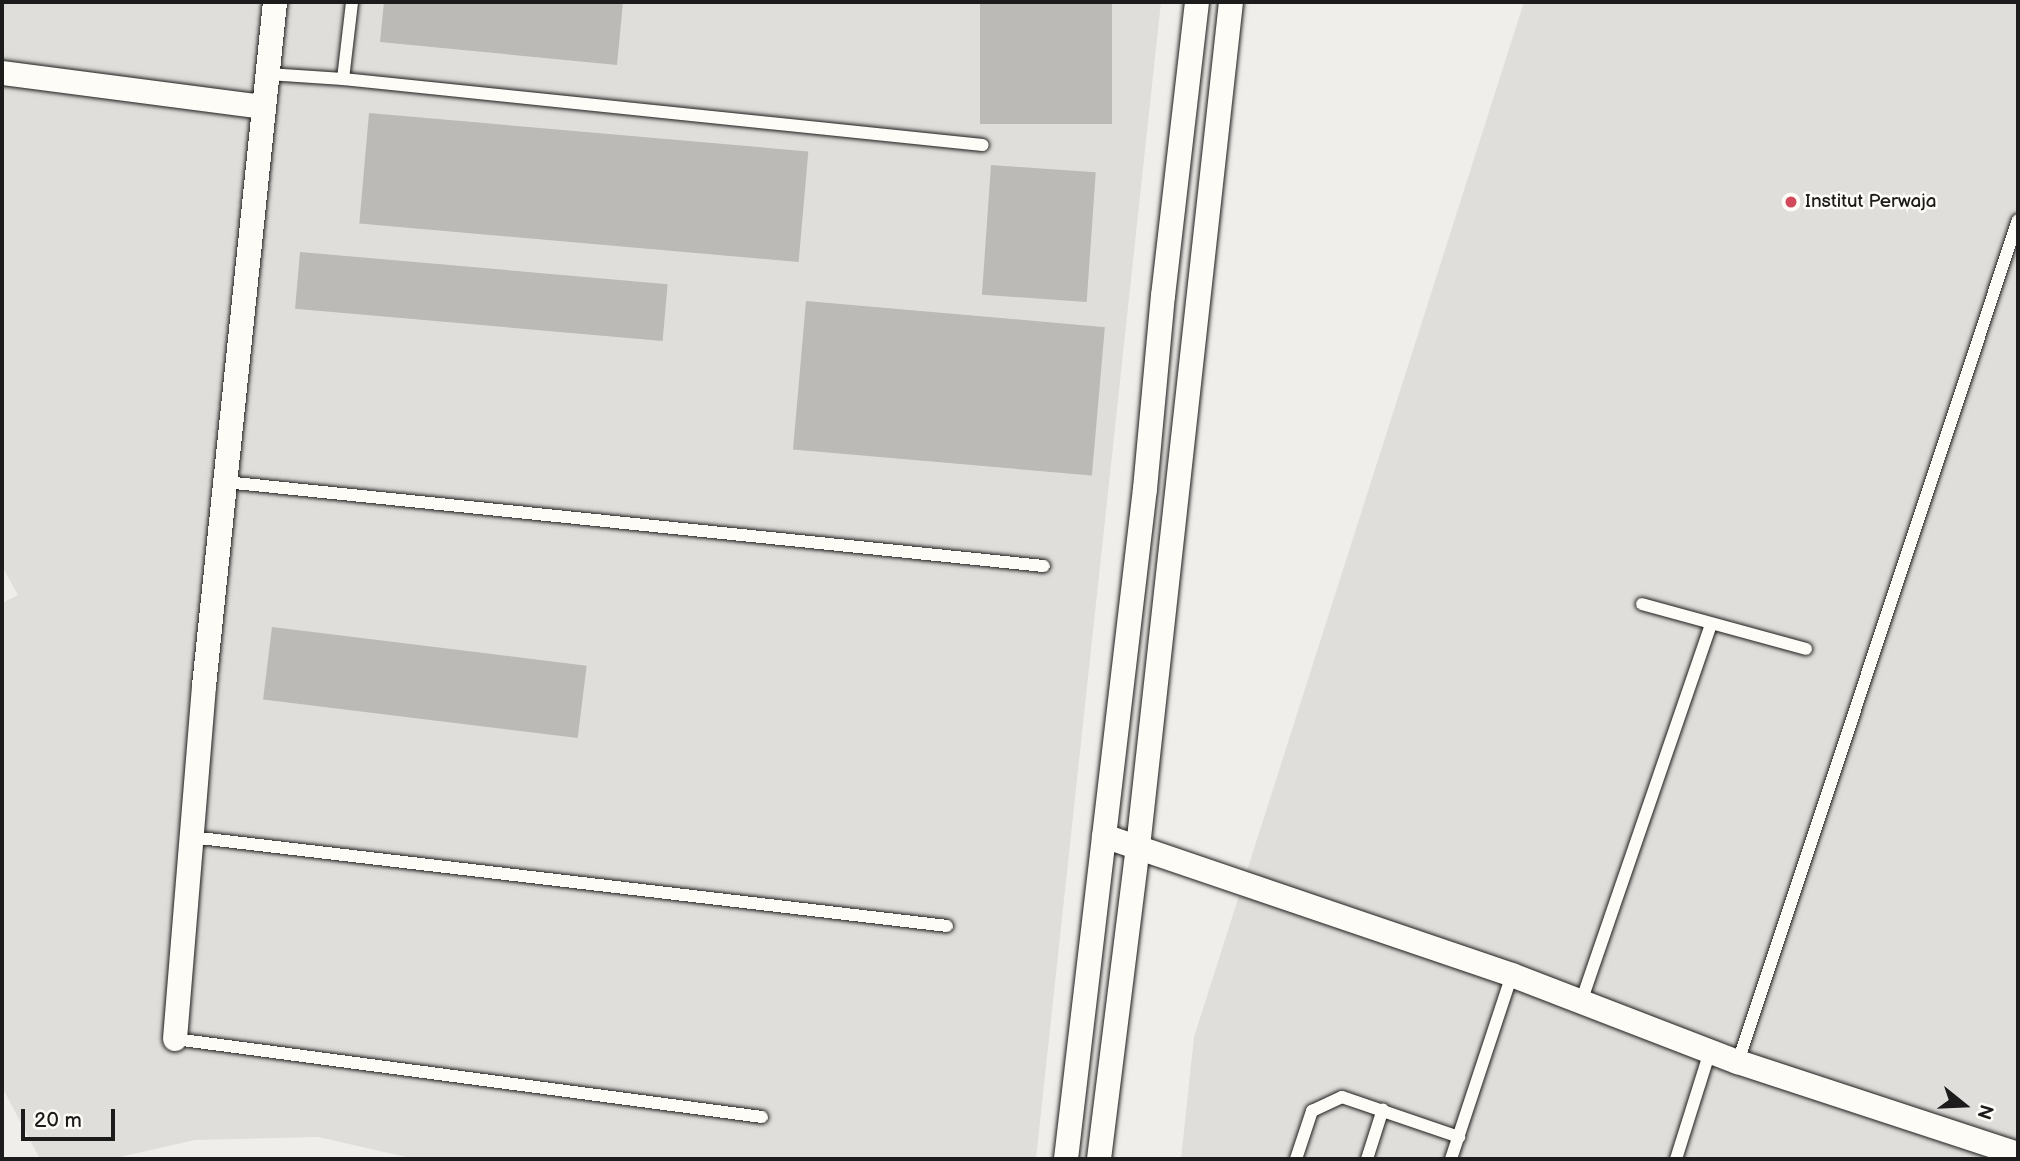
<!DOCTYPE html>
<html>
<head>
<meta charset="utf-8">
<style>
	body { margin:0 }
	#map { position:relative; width:2020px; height:1161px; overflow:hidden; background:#f0eeea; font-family:"Balsamiq Sans",sans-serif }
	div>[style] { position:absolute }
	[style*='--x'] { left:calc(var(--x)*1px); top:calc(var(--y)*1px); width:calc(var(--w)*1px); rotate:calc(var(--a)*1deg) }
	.built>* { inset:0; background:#e0deda }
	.building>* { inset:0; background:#bbbab6; transform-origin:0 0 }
	.roads { filter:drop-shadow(0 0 2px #1c1c1c) drop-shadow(0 0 2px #1c1c1c) }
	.service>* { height:12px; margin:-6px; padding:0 6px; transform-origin:6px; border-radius:6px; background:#fdfcf7 }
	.minor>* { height:24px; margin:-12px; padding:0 12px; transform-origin:12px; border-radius:12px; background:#fdfcf7 }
	.dots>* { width:19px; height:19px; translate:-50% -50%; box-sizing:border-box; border:4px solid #fdfcf7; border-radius:50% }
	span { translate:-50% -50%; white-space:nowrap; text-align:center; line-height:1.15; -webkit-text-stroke:5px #fdfcf7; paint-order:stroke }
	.poi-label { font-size:19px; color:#1c1c1c }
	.left { translate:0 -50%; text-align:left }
	.frame { position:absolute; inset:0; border:4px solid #1c1c1c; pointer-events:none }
	.north { position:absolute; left:1929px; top:1070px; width:70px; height:70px; -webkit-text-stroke:5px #fdfcf7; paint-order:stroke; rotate:108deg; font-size:19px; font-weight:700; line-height:28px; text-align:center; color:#1c1c1c }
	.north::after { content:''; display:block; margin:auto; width:24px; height:32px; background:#1c1c1c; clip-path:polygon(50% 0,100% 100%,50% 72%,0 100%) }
	.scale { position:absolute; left:21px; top:1109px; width:94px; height:32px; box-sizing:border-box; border:4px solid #1c1c1c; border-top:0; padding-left:9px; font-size:21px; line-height:24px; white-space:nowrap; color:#1c1c1c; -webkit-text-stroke:5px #fdfcf7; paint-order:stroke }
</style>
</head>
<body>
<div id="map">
	<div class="built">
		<div style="clip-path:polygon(2px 2px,1161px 2px,1036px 1159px,415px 1159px,318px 1137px,195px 1140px,111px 1159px,40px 1159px,2px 1087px,2px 603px,18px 595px,2px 566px)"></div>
		<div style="clip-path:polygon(1524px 2px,2018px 2px,2018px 1159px,1181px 1159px,1194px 1037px)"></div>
	</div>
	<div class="building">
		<div style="clip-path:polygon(384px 2px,623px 2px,617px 65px,380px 42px)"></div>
		<div style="left:980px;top:2px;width:132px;height:122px"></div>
		<div style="left:369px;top:113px;width:441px;height:111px;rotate:5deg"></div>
		<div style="left:991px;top:165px;width:105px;height:130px;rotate:4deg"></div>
		<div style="left:300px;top:252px;width:369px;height:57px;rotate:5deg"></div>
		<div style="left:806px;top:301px;width:300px;height:149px;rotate:5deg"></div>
		<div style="left:272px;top:627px;width:317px;height:73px;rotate:7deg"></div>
	</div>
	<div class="roads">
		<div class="service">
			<div style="--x:268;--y:74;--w:75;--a:3.8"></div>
			<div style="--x:343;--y:79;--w:643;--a:5.89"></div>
			<div style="--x:343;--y:79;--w:78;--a:-83.3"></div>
			<div style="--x:225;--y:482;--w:823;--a:5.86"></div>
			<div style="--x:1642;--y:604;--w:170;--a:15.3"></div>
			<div style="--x:191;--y:837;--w:761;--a:6.71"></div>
			<div style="--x:1581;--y:1002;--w:399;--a:-71"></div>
			<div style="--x:175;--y:1039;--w:592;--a:7.57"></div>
			<div style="--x:1738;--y:1062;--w:887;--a:-71.61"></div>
			<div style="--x:1296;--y:1159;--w:51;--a:-71.6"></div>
			<div style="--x:1312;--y:1111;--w:33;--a:-25"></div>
			<div style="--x:1342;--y:1097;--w:124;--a:18.9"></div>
			<div style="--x:1367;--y:1159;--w:52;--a:-72.3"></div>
			<div style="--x:1451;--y:1159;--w:194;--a:-71.7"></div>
			<div style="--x:1676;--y:1159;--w:113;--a:-72.5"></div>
		</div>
		<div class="minor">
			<div style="--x:2;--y:73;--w:264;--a:7.4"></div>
			<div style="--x:1104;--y:836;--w:431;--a:18.8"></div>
			<div style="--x:1512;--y:975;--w:242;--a:21.1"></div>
			<div style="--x:1738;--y:1062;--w:295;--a:18.2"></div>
			<div style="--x:175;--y:1039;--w:354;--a:-85.3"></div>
			<div style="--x:204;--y:686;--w:688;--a:-84.07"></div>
			<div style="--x:1066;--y:1159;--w:675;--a:-83.28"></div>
			<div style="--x:1145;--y:489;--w:194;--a:-84.7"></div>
			<div style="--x:1163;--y:296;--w:296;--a:-83.4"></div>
			<div style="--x:1099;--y:1159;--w:314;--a:-82.9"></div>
			<div style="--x:1138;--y:847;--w:850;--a:-83.72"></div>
		</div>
	</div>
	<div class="dots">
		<div style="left:1791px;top:202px;background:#d1495b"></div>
	</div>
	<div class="poi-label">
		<span class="left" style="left:1805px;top:202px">Institut Perwaja</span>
	</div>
	<div class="frame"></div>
	<div class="north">N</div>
	<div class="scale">20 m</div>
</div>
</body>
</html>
